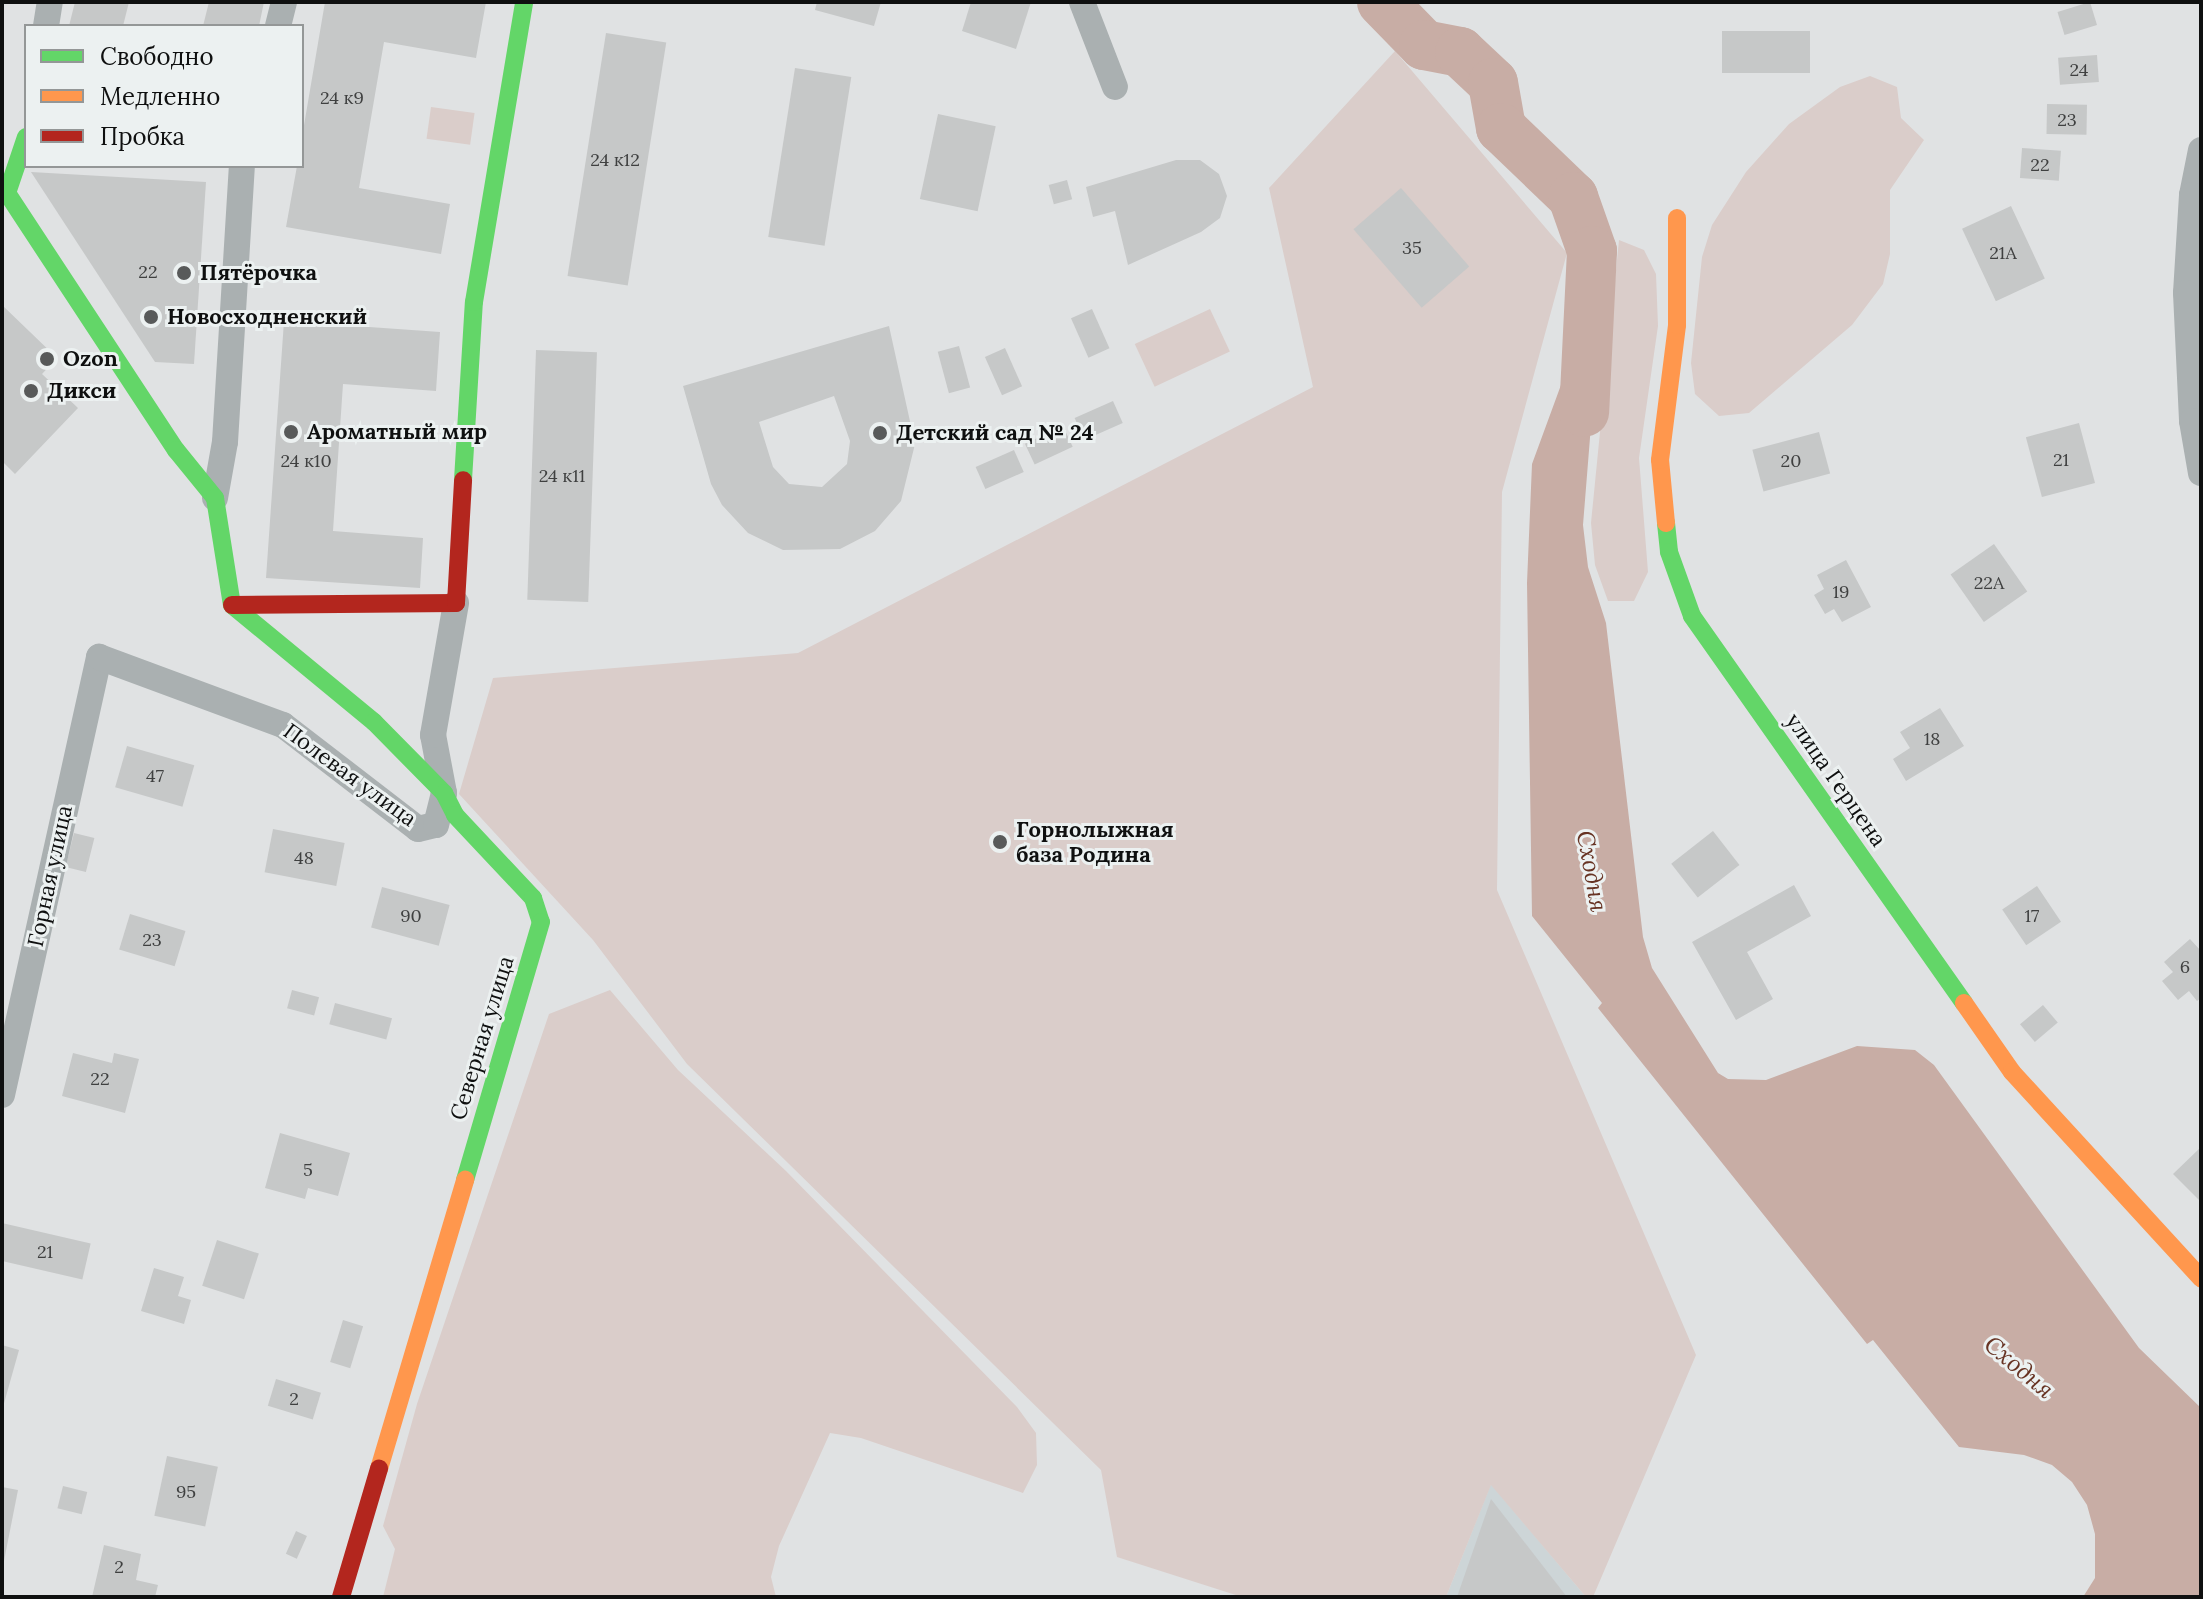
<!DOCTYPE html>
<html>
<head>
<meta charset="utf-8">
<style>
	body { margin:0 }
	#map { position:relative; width:2203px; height:1599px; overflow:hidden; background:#e0e2e3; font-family:Lora,serif }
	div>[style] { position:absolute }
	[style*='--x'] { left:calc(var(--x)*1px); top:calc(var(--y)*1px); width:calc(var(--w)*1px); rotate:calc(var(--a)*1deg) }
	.built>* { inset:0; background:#cdd5d7 }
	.green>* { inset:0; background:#dacdca; transform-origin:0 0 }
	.water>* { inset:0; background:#c8ada5 }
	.river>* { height:50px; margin:-25px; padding:0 25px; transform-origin:25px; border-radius:25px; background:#c8ada5 }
	.building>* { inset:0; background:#c6c8c8; transform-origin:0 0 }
	.street>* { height:26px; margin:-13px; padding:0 13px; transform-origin:13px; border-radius:13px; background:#aab0b1 }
	.fast>* { height:18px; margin:-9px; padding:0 9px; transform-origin:9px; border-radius:9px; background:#63d668 }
	.slow>* { height:18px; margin:-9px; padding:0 9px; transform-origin:9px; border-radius:9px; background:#ff974d }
	.jam>* { height:18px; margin:-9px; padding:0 9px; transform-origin:9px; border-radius:9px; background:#b3261e }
	.dots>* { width:22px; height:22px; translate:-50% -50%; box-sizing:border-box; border:4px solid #ecf1f1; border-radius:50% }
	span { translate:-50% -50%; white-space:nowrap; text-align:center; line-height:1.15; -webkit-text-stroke:6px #ecf1f1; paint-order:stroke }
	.number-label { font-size:18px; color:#3f4040 }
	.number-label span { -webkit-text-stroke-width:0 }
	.poi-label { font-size:22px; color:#0f1010; font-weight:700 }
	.left { translate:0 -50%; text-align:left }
	.street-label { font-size:22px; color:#0f1010 }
	.water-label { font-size:24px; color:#673323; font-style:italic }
	.frame { position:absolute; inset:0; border:4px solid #0f1010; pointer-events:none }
	.legend { position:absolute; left:24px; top:24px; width:280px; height:144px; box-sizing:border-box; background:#ecf1f1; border:2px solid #949797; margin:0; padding:10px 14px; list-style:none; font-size:24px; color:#0f1010 }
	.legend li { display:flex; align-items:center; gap:16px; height:40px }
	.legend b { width:40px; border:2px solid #949797 }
</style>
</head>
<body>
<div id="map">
	<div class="built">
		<div style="clip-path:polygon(1491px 1484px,1586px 1597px,1446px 1597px)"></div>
	</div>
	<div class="green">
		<div style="clip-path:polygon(1395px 51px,1567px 253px,1502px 492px,1497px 890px,1696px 1355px,1593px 1597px,1586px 1597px,1491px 1485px,1446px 1597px,1242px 1597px,1117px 1557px,1101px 1470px,687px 1064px,593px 940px,459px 794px,493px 678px,798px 653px,1313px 387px,1269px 188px)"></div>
		<div style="clip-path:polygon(1870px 76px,1897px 87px,1901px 118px,1924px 140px,1890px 190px,1890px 254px,1883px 284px,1852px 325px,1749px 413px,1719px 416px,1695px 394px,1691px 363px,1702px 257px,1712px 225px,1746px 172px,1789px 124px,1840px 87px)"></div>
		<div style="left:431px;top:107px;width:44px;height:32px;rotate:8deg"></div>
		<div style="clip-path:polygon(1619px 240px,1644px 250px,1656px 274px,1658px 326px,1639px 458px,1648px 572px,1634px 601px,1608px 601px,1595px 565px,1591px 523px)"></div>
		<div style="left:1210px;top:309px;width:47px;height:83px;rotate:65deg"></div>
		<div style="clip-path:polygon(610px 990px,678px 1070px,786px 1171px,1017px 1407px,1036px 1433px,1037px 1465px,1023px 1493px,861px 1438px,830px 1433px,779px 1546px,771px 1577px,776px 1597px,383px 1597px,395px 1549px,383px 1526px,417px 1404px,549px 1014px)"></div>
	</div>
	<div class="water">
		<div style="clip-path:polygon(1587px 344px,1593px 347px,1594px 388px,1583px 525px,1588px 567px,1606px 623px,1643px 937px,1652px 968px,1718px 1073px,1728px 1079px,1766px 1080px,1857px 1046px,1915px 1050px,1934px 1065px,2139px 1348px,2201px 1408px,2201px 1597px,2083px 1597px,2095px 1578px,2095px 1534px,2087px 1505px,2072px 1482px,2052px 1465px,2024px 1455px,1959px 1447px,1873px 1340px,1867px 1344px,1598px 1008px,1602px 1003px,1532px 916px,1527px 583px,1532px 464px,1565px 374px)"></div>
	</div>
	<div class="river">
		<div style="--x:1382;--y:2;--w:60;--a:45.7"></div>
		<div style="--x:1424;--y:45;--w:37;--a:11"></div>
		<div style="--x:1460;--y:52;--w:45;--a:43.2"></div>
		<div style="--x:1493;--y:83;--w:46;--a:79.9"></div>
		<div style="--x:1501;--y:128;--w:100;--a:43.8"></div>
		<div style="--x:1573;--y:197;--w:57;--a:70.6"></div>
		<div style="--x:1592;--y:251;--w:161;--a:92.8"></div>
	</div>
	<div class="building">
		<div style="clip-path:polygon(75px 2px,129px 2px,123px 26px,69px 26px)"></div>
		<div style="clip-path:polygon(209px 2px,264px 2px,259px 26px,203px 26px)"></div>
		<div style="clip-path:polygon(325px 2px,486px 2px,476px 58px,384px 42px,359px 188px,450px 204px,441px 254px,286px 227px,297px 166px,302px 166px,302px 137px)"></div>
		<div style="clip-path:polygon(817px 2px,881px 2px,874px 26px,815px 10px)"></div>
		<div style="clip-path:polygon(971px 2px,1031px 2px,1016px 49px,962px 31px)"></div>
		<div style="left:2090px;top:2px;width:24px;height:34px;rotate:73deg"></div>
		<div style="left:1722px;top:31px;width:88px;height:42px"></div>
		<div style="left:606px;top:33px;width:61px;height:246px;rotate:9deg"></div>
		<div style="left:2097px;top:55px;width:27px;height:39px;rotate:86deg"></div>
		<div style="left:795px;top:68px;width:57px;height:171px;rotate:9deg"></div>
		<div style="left:2047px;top:104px;width:40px;height:30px;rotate:1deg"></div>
		<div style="left:938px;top:114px;width:59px;height:87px;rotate:12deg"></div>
		<div style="left:2022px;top:148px;width:39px;height:30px;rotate:4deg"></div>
		<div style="clip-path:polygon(1176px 160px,1200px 160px,1219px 174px,1227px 196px,1220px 218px,1201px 232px,1128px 265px,1115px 211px,1093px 217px,1086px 187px)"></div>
		<div style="clip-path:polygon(31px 172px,206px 182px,194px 364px,155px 362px)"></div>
		<div style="left:1067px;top:180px;width:20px;height:19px;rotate:75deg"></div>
		<div style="left:1401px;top:188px;width:104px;height:63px;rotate:49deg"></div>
		<div style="left:2011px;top:206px;width:80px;height:54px;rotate:65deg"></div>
		<div style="clip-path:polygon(2px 305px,57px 358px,42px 374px,78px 408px,15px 474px,2px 461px)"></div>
		<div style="left:1092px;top:309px;width:43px;height:23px;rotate:66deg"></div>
		<div style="clip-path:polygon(284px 321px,440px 332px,436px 391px,343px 384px,333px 531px,423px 538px,420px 588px,266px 578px)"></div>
		<div style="clip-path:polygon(evenodd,889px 326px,915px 444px,901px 501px,875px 531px,840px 549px,783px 550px,748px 533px,722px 505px,711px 484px,683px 386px,889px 326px,834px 396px,850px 441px,847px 464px,822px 487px,789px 484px,773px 467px,759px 422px,834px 396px)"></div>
		<div style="left:959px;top:346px;width:43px;height:22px;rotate:75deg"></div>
		<div style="left:1005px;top:348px;width:42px;height:22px;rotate:66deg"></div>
		<div style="left:536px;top:350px;width:61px;height:250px;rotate:2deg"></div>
		<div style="left:1113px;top:401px;width:24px;height:42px;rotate:66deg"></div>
		<div style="left:2079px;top:423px;width:62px;height:55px;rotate:75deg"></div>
		<div style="left:1063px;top:426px;width:23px;height:42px;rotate:65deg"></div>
		<div style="left:1819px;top:432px;width:43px;height:69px;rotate:75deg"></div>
		<div style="left:1014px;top:450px;width:24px;height:42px;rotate:66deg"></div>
		<div style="left:1994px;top:544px;width:58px;height:53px;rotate:55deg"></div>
		<div style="clip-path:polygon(1846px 560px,1871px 607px,1842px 622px,1834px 609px,1825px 614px,1814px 595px,1824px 589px,1817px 575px)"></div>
		<div style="clip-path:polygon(1940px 708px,1964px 746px,1906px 781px,1893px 759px,1910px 748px,1900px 732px)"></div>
		<div style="left:127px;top:746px;width:70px;height:43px;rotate:16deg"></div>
		<div style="left:273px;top:829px;width:73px;height:44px;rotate:11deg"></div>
		<div style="left:1713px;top:831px;width:43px;height:53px;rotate:52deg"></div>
		<div style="left:74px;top:833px;width:21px;height:35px;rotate:14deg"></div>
		<div style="clip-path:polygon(1794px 885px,1811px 916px,1747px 952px,1773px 999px,1736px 1020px,1692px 942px)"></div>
		<div style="left:2037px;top:886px;width:43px;height:42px;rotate:56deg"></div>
		<div style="left:382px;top:887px;width:70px;height:42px;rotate:15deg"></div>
		<div style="left:130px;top:914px;width:58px;height:37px;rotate:17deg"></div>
		<div style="clip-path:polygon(2190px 939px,2201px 951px,2201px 998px,2197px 1001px,2189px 991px,2178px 1000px,2162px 981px,2173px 972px,2164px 962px)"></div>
		<div style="left:292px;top:990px;width:28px;height:19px;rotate:15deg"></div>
		<div style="left:335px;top:1003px;width:59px;height:22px;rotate:15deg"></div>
		<div style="left:2043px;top:1005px;width:23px;height:30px;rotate:50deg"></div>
		<div style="clip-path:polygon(73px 1053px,112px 1063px,114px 1053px,139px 1059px,125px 1113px,62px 1096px)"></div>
		<div style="clip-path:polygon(280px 1133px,350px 1153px,338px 1196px,308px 1188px,305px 1199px,265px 1188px)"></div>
		<div style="clip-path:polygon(2201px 1147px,2201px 1202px,2173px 1174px)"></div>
		<div style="left:2px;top:1223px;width:91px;height:37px;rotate:13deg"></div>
		<div style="left:217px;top:1240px;width:44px;height:48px;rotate:18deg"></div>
		<div style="clip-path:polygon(154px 1268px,184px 1277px,178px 1296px,191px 1300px,184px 1324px,141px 1311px)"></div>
		<div style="left:343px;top:1320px;width:21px;height:44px;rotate:17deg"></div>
		<div style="clip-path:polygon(2px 1345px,19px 1350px,3px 1407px,2px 1407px)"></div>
		<div style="left:276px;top:1379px;width:47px;height:28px;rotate:17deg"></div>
		<div style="left:167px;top:1456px;width:52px;height:61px;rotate:12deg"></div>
		<div style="left:63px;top:1486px;width:25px;height:23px;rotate:14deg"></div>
		<div style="clip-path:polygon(2px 1487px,18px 1490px,3px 1566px,2px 1566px)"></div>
		<div style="clip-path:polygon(1491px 1499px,1567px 1597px,1457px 1597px)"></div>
		<div style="left:296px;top:1531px;width:12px;height:25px;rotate:24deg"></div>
		<div style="clip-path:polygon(104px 1545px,141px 1554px,136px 1580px,158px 1585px,155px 1597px,92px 1597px)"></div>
	</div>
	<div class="street">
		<div style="--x:1082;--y:2;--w:91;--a:68.8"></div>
		<div style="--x:46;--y:26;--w:24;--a:-81"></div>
		<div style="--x:278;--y:26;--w:25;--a:-76"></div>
		<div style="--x:2201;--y:150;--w:46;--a:101.3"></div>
		<div style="--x:2192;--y:195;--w:98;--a:93.5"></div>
		<div style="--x:2186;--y:293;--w:128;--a:87.3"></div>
		<div style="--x:2192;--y:421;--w:53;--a:80.2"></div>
		<div style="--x:215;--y:498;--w:57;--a:-79.9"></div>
		<div style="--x:225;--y:442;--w:277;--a:-86.5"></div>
		<div style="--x:2;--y:1095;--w:449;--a:-77.5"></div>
		<div style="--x:99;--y:657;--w:196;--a:20.3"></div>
		<div style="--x:283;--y:725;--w:170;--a:37.6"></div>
		<div style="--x:418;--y:829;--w:18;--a:-13"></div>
		<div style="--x:436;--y:825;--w:33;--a:-76"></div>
		<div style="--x:444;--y:793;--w:59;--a:-100.7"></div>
		<div style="--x:433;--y:735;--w:134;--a:-80.1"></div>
	</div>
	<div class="fast">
		<div style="--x:26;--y:137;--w:59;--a:108.7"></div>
		<div style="--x:7;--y:193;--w:308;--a:56.7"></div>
		<div style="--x:176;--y:450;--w:62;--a:50.9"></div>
		<div style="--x:215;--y:498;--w:108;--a:81"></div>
		<div style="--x:463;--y:480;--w:178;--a:-86.5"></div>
		<div style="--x:474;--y:302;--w:304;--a:-80.5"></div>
		<div style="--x:1666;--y:523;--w:29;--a:84"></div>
		<div style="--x:1669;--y:552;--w:68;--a:70.2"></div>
		<div style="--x:1692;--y:616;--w:473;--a:54.9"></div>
		<div style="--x:232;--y:605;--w:184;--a:39.5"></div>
		<div style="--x:374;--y:722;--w:100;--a:45.4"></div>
		<div style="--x:444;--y:793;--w:25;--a:63"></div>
		<div style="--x:455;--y:815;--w:114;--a:46.8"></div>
		<div style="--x:533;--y:898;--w:25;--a:72"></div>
		<div style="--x:541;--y:922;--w:269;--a:106.4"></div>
	</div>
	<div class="slow">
		<div style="--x:1666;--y:523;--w:63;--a:-95.4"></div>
		<div style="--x:1660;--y:460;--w:136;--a:-82.8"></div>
		<div style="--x:1677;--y:325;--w:107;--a:-90"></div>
		<div style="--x:1964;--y:1003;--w:84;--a:55.2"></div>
		<div style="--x:2012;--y:1072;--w:280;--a:47.5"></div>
		<div style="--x:379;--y:1469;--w:302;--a:-73.4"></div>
	</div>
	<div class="jam">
		<div style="--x:232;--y:605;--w:224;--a:-0.5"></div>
		<div style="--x:456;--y:603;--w:123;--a:-86.7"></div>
		<div style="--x:341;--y:1597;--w:134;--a:-73.5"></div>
	</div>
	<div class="dots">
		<div style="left:184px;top:273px;background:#585a5a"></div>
		<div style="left:151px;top:317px;background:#585a5a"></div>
		<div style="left:47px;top:359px;background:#585a5a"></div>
		<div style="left:31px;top:391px;background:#585a5a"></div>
		<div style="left:291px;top:432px;background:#585a5a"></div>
		<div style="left:880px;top:433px;background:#585a5a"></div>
		<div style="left:1000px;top:842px;background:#585a5a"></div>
	</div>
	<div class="number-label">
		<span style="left:2079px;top:70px">24</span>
		<span style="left:342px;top:98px">24 к9</span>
		<span style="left:2067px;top:120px">23</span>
		<span style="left:615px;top:160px">24 к12</span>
		<span style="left:2040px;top:165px">22</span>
		<span style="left:1412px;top:248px">35</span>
		<span style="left:2003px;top:253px">21А</span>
		<span style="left:148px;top:272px">22</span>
		<span style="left:2061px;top:460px">21</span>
		<span style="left:306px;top:461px">24 к10</span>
		<span style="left:1791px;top:461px">20</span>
		<span style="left:562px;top:476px">24 к11</span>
		<span style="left:1989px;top:583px">22А</span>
		<span style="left:1841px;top:592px">19</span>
		<span style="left:1932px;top:739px">18</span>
		<span style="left:155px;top:776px">47</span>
		<span style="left:304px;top:858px">48</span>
		<span style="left:411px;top:916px">90</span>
		<span style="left:2032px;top:916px">17</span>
		<span style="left:152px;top:940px">23</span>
		<span style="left:2185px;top:967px">6</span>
		<span style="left:100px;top:1079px">22</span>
		<span style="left:308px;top:1170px">5</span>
		<span style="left:45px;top:1252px">21</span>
		<span style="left:294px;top:1399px">2</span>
		<span style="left:186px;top:1492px">95</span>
		<span style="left:119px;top:1567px">2</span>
	</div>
	<div class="poi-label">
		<span class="left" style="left:200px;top:273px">Пятёрочка</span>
		<span class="left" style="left:167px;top:317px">Новосходненский</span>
		<span class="left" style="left:63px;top:359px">Ozon</span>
		<span class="left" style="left:47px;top:391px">Дикси</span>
		<span class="left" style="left:307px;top:432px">Ароматный мир</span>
		<span class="left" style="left:896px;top:433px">Детский сад № 24</span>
		<span class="left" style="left:1016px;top:842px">Горнолыжная<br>база Родина</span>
	</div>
	<div class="street-label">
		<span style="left:350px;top:775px;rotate:36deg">Полевая улица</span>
		<span style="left:1836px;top:780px;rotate:55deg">улица Герцена</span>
		<span style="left:50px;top:876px;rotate:-78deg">Горная улица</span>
		<span style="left:482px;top:1038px;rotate:-73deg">Северная улица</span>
	</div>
	<div class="water-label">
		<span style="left:1592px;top:871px;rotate:80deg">Сходня</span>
		<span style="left:2019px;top:1367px;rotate:40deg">Сходня</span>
	</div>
	<div class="frame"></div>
	<ul class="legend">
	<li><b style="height:10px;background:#63d668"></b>Свободно</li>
	<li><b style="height:10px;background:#ff974d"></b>Медленно</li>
	<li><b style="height:10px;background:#b3261e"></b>Пробка</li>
	</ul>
</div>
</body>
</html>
